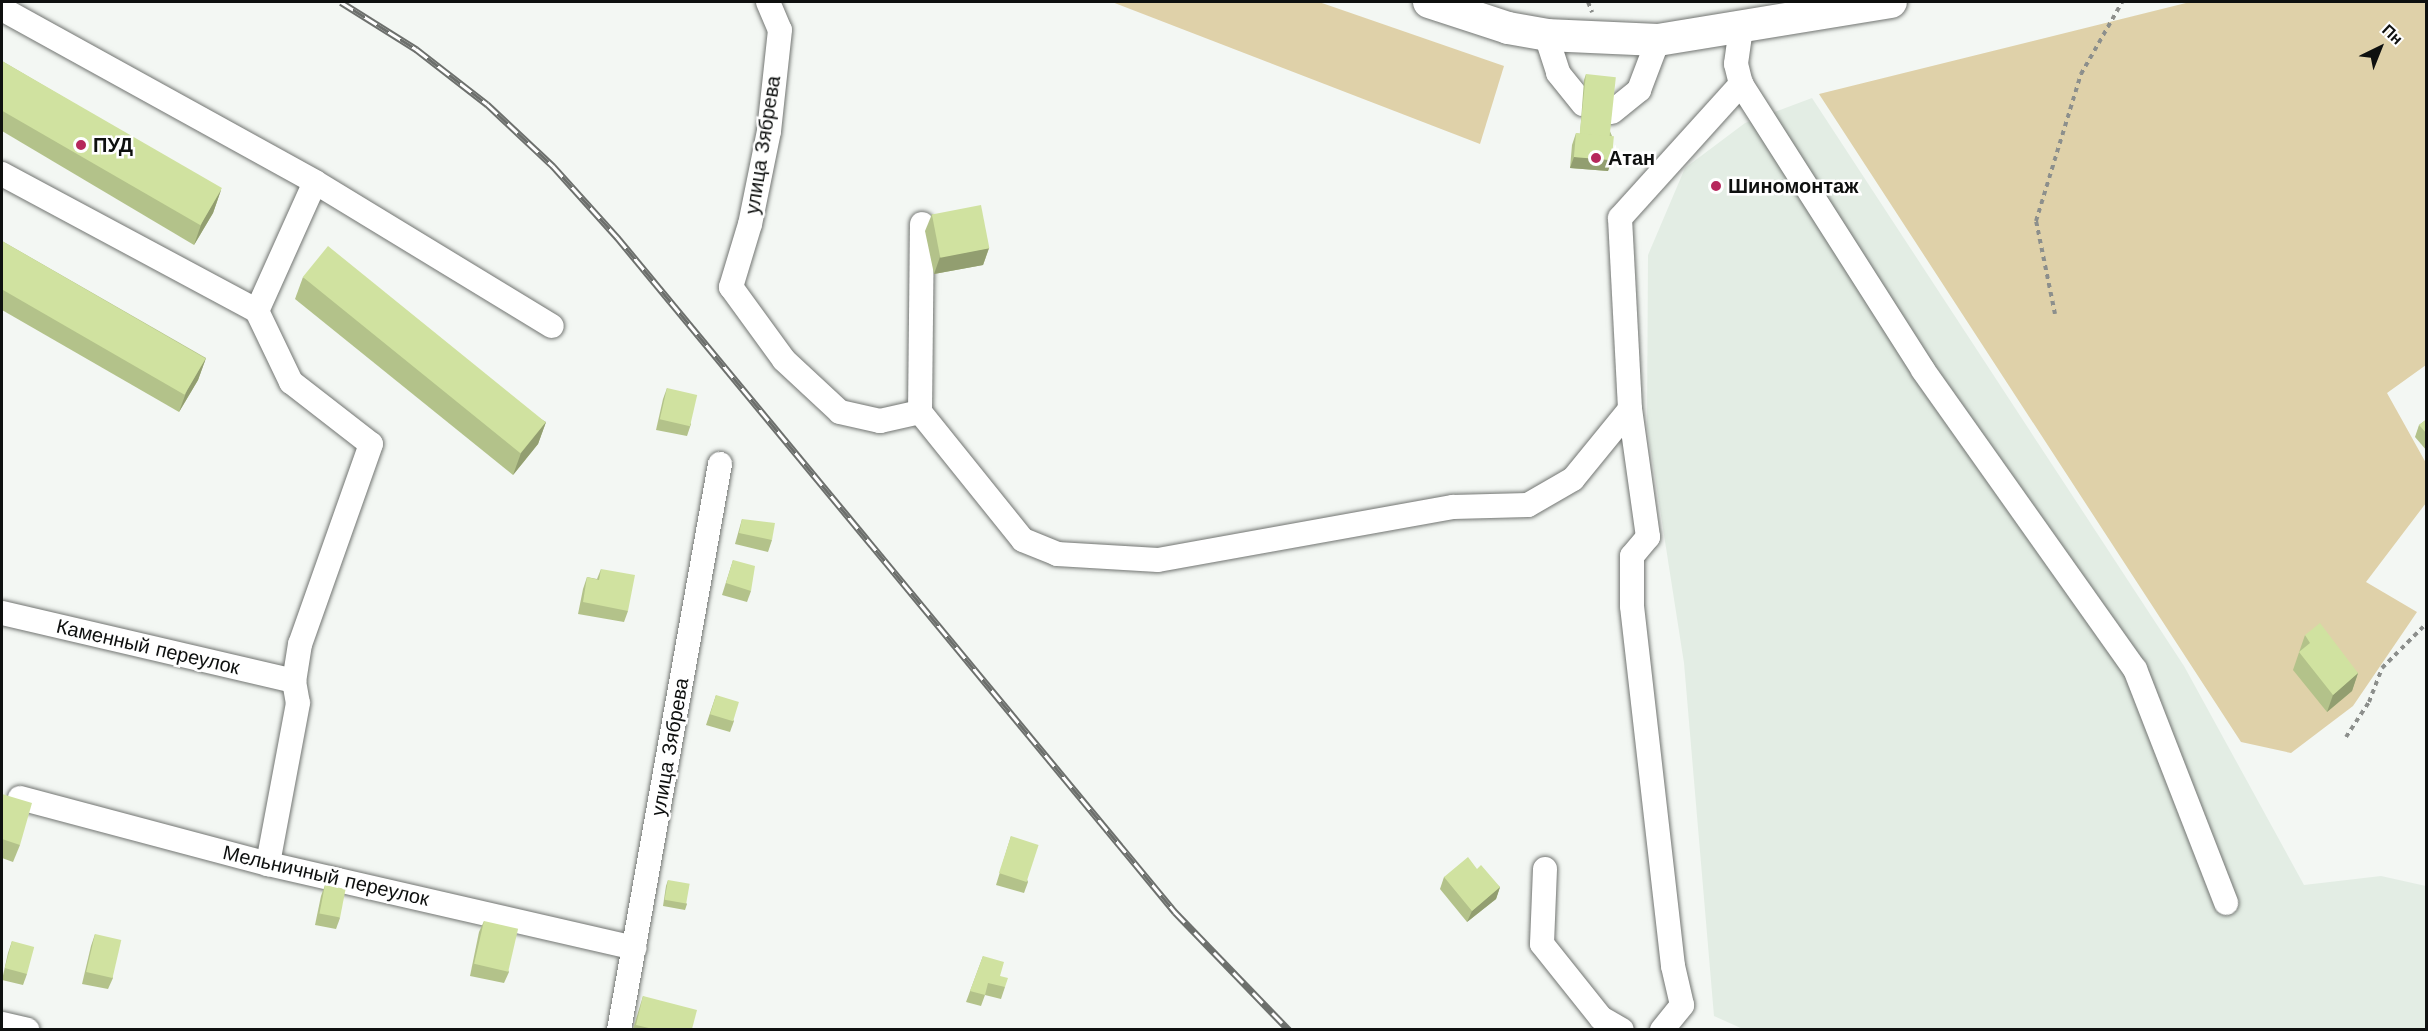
<!DOCTYPE html>
<html>
<head>
<meta charset="utf-8">
<style>
	body { margin:0 }
	#map { position:relative; width:2428px; height:1031px; overflow:hidden; background:#f3f7f3; font-family:"Work Sans",sans-serif }
	div>[style] { position:absolute }
	[style*='--x'] { left:calc(var(--x)*1px); top:calc(var(--y)*1px); width:calc(var(--w)*1px); rotate:calc(var(--a)*1deg) }
	.built>* { inset:0; background:#e3ede4 }
	.green>* { inset:0; background:#dfd1a9 }
	.path>* { height:4px; margin-top:-2px; transform-origin:0; background:repeating-linear-gradient(90deg,#8c8f8c 0 4.5px,transparent 0 9px) }
	.roads { filter:drop-shadow(0 0 2px #727572) drop-shadow(0 0 2px #727572) }
	.minor>* { height:24px; margin:-12px; padding:0 12px; transform-origin:12px; border-radius:12px; background:#fff }
	.major>* { height:32px; margin:-16px; padding:0 16px; transform-origin:16px; border-radius:16px; background:#fff }
	.rail>* { height:7px; margin-top:-3.5px; transform-origin:0; background:repeating-linear-gradient(90deg,#fff 0 14px,#6d706d 0 28px); box-sizing:border-box; border-block:2px solid #6d706d }
	.wall>* { inset:0; background:#b3c28a }
	.shaded-wall>* { inset:0; background:#929e70 }
	.building>* { inset:0; background:#d0e2a0; transform-origin:0 0 }
	.dots>* { width:16px; height:16px; translate:-50% -50%; box-sizing:border-box; border:3px solid #fff; border-radius:50% }
	span { translate:-50% -50%; white-space:nowrap; text-align:center; line-height:1.15; -webkit-text-stroke:5px #fff; paint-order:stroke }
	.poi-label { font-size:20px; color:#0e100f; font-weight:700 }
	.left { translate:0 -50%; text-align:left }
	.street-label { font-size:20px; color:#0e100f }
	.frame { position:absolute; inset:0; border:3px solid #0e100f; pointer-events:none }
	.north { position:absolute; left:2350px; top:18px; width:60px; height:60px; -webkit-text-stroke:4px #fff; paint-order:stroke; rotate:43deg; font-size:16px; font-weight:700; line-height:24px; text-align:center; color:#0e100f }
	.north::after { content:''; display:block; margin:auto; width:21px; height:27px; background:#0e100f; clip-path:polygon(50% 0,100% 100%,50% 72%,0 100%) }
</style>
</head>
<body>
<div id="map">
	<div class="built">
		<div style="clip-path:polygon(1812px 98px,2184px 666px,2304px 885px,2381px 876px,2426px 886px,2426px 1029px,1745px 1030px,1714px 1016px,1684px 663px,1647px 426px,1648px 255px,1685px 168px,1745px 123px)"></div>
	</div>
	<div class="green">
		<div style="clip-path:polygon(1112px 2px,1319px 2px,1504px 66px,1480px 144px)"></div>
		<div style="clip-path:polygon(2190px 2px,2424px 2px,2426px 5px,2426px 365px,2387px 393px,2426px 463px,2426px 503px,2366px 582px,2417px 612px,2353px 706px,2291px 753px,2241px 742px,1819px 94px)"></div>
	</div>
	<div class="path">
		<div style="--x:1588;--y:2;--w:11;--a:68"></div>
		<div style="--x:2055;--y:314;--w:95;--a:-101.5"></div>
		<div style="--x:2036;--y:221;--w:154;--a:-73"></div>
		<div style="--x:2081;--y:74;--w:83;--a:-60.3"></div>
		<div style="--x:2346;--y:737;--w:42;--a:-56.7"></div>
		<div style="--x:2369;--y:702;--w:36;--a:-69"></div>
		<div style="--x:2382;--y:668;--w:62;--a:-45"></div>
	</div>
	<div class="roads">
		<div class="minor">
			<div style="--x:768;--y:2;--w:30;--a:67"></div>
			<div style="--x:780;--y:30;--w:102;--a:96.2"></div>
			<div style="--x:769;--y:131;--w:95;--a:101.5"></div>
			<div style="--x:750;--y:224;--w:66;--a:106.8"></div>
			<div style="--x:731;--y:287;--w:90;--a:54"></div>
			<div style="--x:784;--y:360;--w:76;--a:42.9"></div>
			<div style="--x:840;--y:412;--w:41;--a:12.7"></div>
			<div style="--x:880;--y:421;--w:41;--a:-12.7"></div>
			<div style="--x:920;--y:412;--w:188;--a:-89.4"></div>
			<div style="--x:2;--y:9;--w:358;--a:28.9"></div>
			<div style="--x:315;--y:182;--w:277;--a:31.3"></div>
			<div style="--x:1741;--y:28;--w:36;--a:98"></div>
			<div style="--x:1736;--y:64;--w:21;--a:76"></div>
			<div style="--x:1741;--y:84;--w:339;--a:57.5"></div>
			<div style="--x:1923;--y:370;--w:367;--a:54.7"></div>
			<div style="--x:2135;--y:669;--w:251;--a:68.7"></div>
			<div style="--x:1546;--y:35;--w:40;--a:72"></div>
			<div style="--x:1558;--y:73;--w:40;--a:51"></div>
			<div style="--x:1612;--y:112;--w:35;--a:-39"></div>
			<div style="--x:1639;--y:90;--w:53;--a:-69.2"></div>
			<div style="--x:2;--y:174;--w:289;--a:28.2"></div>
			<div style="--x:257;--y:311;--w:141;--a:-65.8"></div>
			<div style="--x:257;--y:311;--w:79;--a:64.4"></div>
			<div style="--x:291;--y:382;--w:101;--a:37.8"></div>
			<div style="--x:371;--y:444;--w:212;--a:109.5"></div>
			<div style="--x:300;--y:644;--w:37;--a:99"></div>
			<div style="--x:294;--y:681;--w:22;--a:80"></div>
			<div style="--x:298;--y:703;--w:164;--a:100.6"></div>
			<div style="--x:920;--y:412;--w:164;--a:51.2"></div>
			<div style="--x:1023;--y:540;--w:37;--a:22"></div>
			<div style="--x:1057;--y:554;--w:101;--a:3.4"></div>
			<div style="--x:1158;--y:560;--w:300;--a:-10.2"></div>
			<div style="--x:1453;--y:507;--w:75;--a:-1.5"></div>
			<div style="--x:1528;--y:505;--w:52;--a:-30"></div>
			<div style="--x:1573;--y:479;--w:90;--a:-50.8"></div>
			<div style="--x:2;--y:613;--w:300;--a:13.1"></div>
			<div style="--x:20;--y:798;--w:257;--a:14.9"></div>
			<div style="--x:268;--y:864;--w:376;--a:12.9"></div>
			<div style="--x:1545;--y:869;--w:75;--a:92.3"></div>
			<div style="--x:1542;--y:944;--w:95;--a:51.4"></div>
			<div style="--x:1601;--y:1018;--w:24;--a:30"></div>
			<div style="--x:2;--y:1024;--w:26;--a:13"></div>
			<div style="--x:619;--y:1030;--w:575;--a:-79.88"></div>
			<div style="--x:1662;--y:1030;--w:32;--a:-51"></div>
			<div style="--x:1682;--y:1005;--w:40;--a:-103"></div>
			<div style="--x:1673;--y:966;--w:362;--a:-96.5"></div>
			<div style="--x:1632;--y:606;--w:50;--a:-90"></div>
			<div style="--x:1632;--y:556;--w:25;--a:-50"></div>
			<div style="--x:1648;--y:537;--w:129;--a:-98"></div>
			<div style="--x:1630;--y:409;--w:191;--a:-93"></div>
			<div style="--x:1620;--y:218;--w:181;--a:-47.9"></div>
		</div>
		<div class="major">
			<div style="--x:1429;--y:2;--w:83;--a:18.2"></div>
			<div style="--x:1508;--y:28;--w:39;--a:10"></div>
			<div style="--x:1546;--y:35;--w:112;--a:2.6"></div>
			<div style="--x:1658;--y:40;--w:236;--a:-9.3"></div>
		</div>
	</div>
	<div class="rail">
		<div style="--x:341;--y:2;--w:89;--a:32.1"></div>
		<div style="--x:416;--y:49;--w:90;--a:37.8"></div>
		<div style="--x:487;--y:104;--w:91;--a:43.2"></div>
		<div style="--x:553;--y:166;--w:96;--a:48"></div>
		<div style="--x:617;--y:237;--w:876;--a:50.42"></div>
		<div style="--x:1175;--y:912;--w:164;--a:46"></div>
	</div>
	<div class="wall">
		<div style="clip-path:polygon(2px 61px,221px 190px,213px 213px,194px 245px,2px 131px)"></div>
		<div style="clip-path:polygon(1586px 74px,1612px 136px,1612px 159px,1608px 171px,1570px 168px,1572px 145px,1576px 133px,1580px 134px,1584px 80px)"></div>
		<div style="clip-path:polygon(932px 214px,989px 248px,983px 265px,934px 274px,925px 231px)"></div>
		<div style="clip-path:polygon(2px 241px,206px 358px,198px 380px,179px 412px,2px 310px)"></div>
		<div style="clip-path:polygon(303px 277px,546px 422px,538px 444px,513px 475px,295px 299px)"></div>
		<div style="clip-path:polygon(667px 388px,691px 424px,687px 436px,656px 430px,663px 399px)"></div>
		<div style="clip-path:polygon(2427px 419px,2427px 451px,2415px 437px,2419px 425px)"></div>
		<div style="clip-path:polygon(742px 519px,772px 540px,768px 552px,735px 544px)"></div>
		<div style="clip-path:polygon(733px 560px,751px 591px,747px 602px,722px 595px)"></div>
		<div style="clip-path:polygon(601px 569px,628px 611px,624px 622px,578px 614px,583px 589px,587px 577px,597px 579px)"></div>
		<div style="clip-path:polygon(2305px 635px,2358px 673px,2352px 691px,2327px 712px,2293px 670px)"></div>
		<div style="clip-path:polygon(716px 695px,734px 721px,730px 732px,706px 725px)"></div>
		<div style="clip-path:polygon(2px 794px,20px 845px,13px 862px,2px 858px)"></div>
		<div style="clip-path:polygon(1011px 836px,1028px 882px,1024px 893px,996px 885px)"></div>
		<div style="clip-path:polygon(1477px 869px,1500px 887px,1496px 899px,1467px 922px,1440px 889px,1444px 877px)"></div>
		<div style="clip-path:polygon(668px 880px,687px 904px,685px 910px,663px 906px,666px 886px)"></div>
		<div style="clip-path:polygon(325px 885px,340px 918px,336px 929px,315px 925px,321px 896px)"></div>
		<div style="clip-path:polygon(484px 921px,509px 972px,504px 983px,470px 976px,479px 932px)"></div>
		<div style="clip-path:polygon(95px 934px,113px 978px,108px 989px,82px 984px,91px 946px)"></div>
		<div style="clip-path:polygon(12px 941px,27px 974px,23px 985px,2px 980px,8px 953px)"></div>
		<div style="clip-path:polygon(983px 956px,1000px 976px,1005px 987px,1001px 999px,985px 995px,981px 1006px,966px 1002px)"></div>
		<div style="clip-path:polygon(643px 996px,692px 1029px,633px 1029px)"></div>
	</div>
	<div class="shaded-wall">
		<div style="clip-path:polygon(1574px 157px,1612px 159px,1608px 171px,1570px 168px)"></div>
		<div style="clip-path:polygon(221px 190px,213px 213px,194px 245px,202px 222px)"></div>
		<div style="clip-path:polygon(989px 248px,983px 265px,934px 274px,940px 257px)"></div>
		<div style="clip-path:polygon(206px 358px,198px 380px,179px 412px,187px 390px)"></div>
		<div style="clip-path:polygon(546px 422px,538px 444px,513px 475px,521px 453px)"></div>
		<div style="clip-path:polygon(2358px 673px,2352px 691px,2327px 712px,2333px 695px)"></div>
		<div style="clip-path:polygon(1500px 887px,1496px 899px,1467px 922px,1472px 911px)"></div>
	</div>
	<div class="building">
		<div style="left:2px;top:61px;width:254px;height:43px;rotate:30deg"></div>
		<div style="left:1586px;top:74px;width:30px;height:60px;rotate:6deg"></div>
		<div style="left:1576px;top:133px;width:38px;height:24px;rotate:5deg"></div>
		<div style="left:981px;top:205px;width:44px;height:50px;rotate:79deg"></div>
		<div style="left:2px;top:241px;width:235px;height:42px;rotate:30deg"></div>
		<div style="left:328px;top:246px;width:280px;height:40px;rotate:39deg"></div>
		<div style="left:667px;top:388px;width:31px;height:32px;rotate:13deg"></div>
		<div style="clip-path:polygon(2427px 419px,2427px 434px,2419px 425px)"></div>
		<div style="clip-path:polygon(742px 519px,775px 523px,772px 540px,739px 533px)"></div>
		<div style="clip-path:polygon(733px 560px,755px 566px,751px 591px,726px 583px)"></div>
		<div style="clip-path:polygon(601px 569px,635px 575px,628px 611px,583px 602px,587px 577px,599px 580px)"></div>
		<div style="clip-path:polygon(2320px 623px,2358px 673px,2333px 695px,2299px 652px,2310px 643px,2305px 635px)"></div>
		<div style="left:716px;top:695px;width:24px;height:20px;rotate:17deg"></div>
		<div style="clip-path:polygon(2px 794px,32px 803px,20px 845px,2px 839px)"></div>
		<div style="left:1011px;top:836px;width:29px;height:39px;rotate:18deg"></div>
		<div style="clip-path:polygon(1468px 857px,1477px 869px,1481px 865px,1500px 887px,1472px 911px,1444px 877px)"></div>
		<div style="left:668px;top:880px;width:22px;height:20px;rotate:10deg"></div>
		<div style="left:325px;top:885px;width:21px;height:29px;rotate:11deg"></div>
		<div style="left:484px;top:921px;width:35px;height:44px;rotate:13deg"></div>
		<div style="left:95px;top:934px;width:27px;height:39px;rotate:13deg"></div>
		<div style="left:12px;top:941px;width:23px;height:28px;rotate:15deg"></div>
		<div style="clip-path:polygon(983px 956px,1004px 962px,1000px 976px,1008px 978px,1005px 987px,988px 983px,985px 995px,970px 991px)"></div>
		<div style="clip-path:polygon(643px 996px,697px 1010px,692px 1029px,653px 1029px,636px 1025px)"></div>
	</div>
	<div class="dots">
		<div style="left:81px;top:145px;background:#b6275b"></div>
		<div style="left:1596px;top:158px;background:#b6275b"></div>
		<div style="left:1716px;top:186px;background:#b6275b"></div>
	</div>
	<div class="poi-label">
		<span class="left" style="left:93px;top:145px">ПУД</span>
		<span class="left" style="left:1608px;top:158px">Атан</span>
		<span class="left" style="left:1728px;top:186px">Шиномонтаж</span>
	</div>
	<div class="street-label">
		<span style="left:763px;top:145px;rotate:-81deg">улица Зябрева</span>
		<span style="left:148px;top:647px;rotate:13deg">Каменный переулок</span>
		<span style="left:670px;top:747px;rotate:-80deg">улица Зябрева</span>
		<span style="left:326px;top:876px;rotate:13deg">Мельничный переулок</span>
	</div>
	<div class="frame"></div>
	<div class="north">Пн</div>
</div>
</body>
</html>
